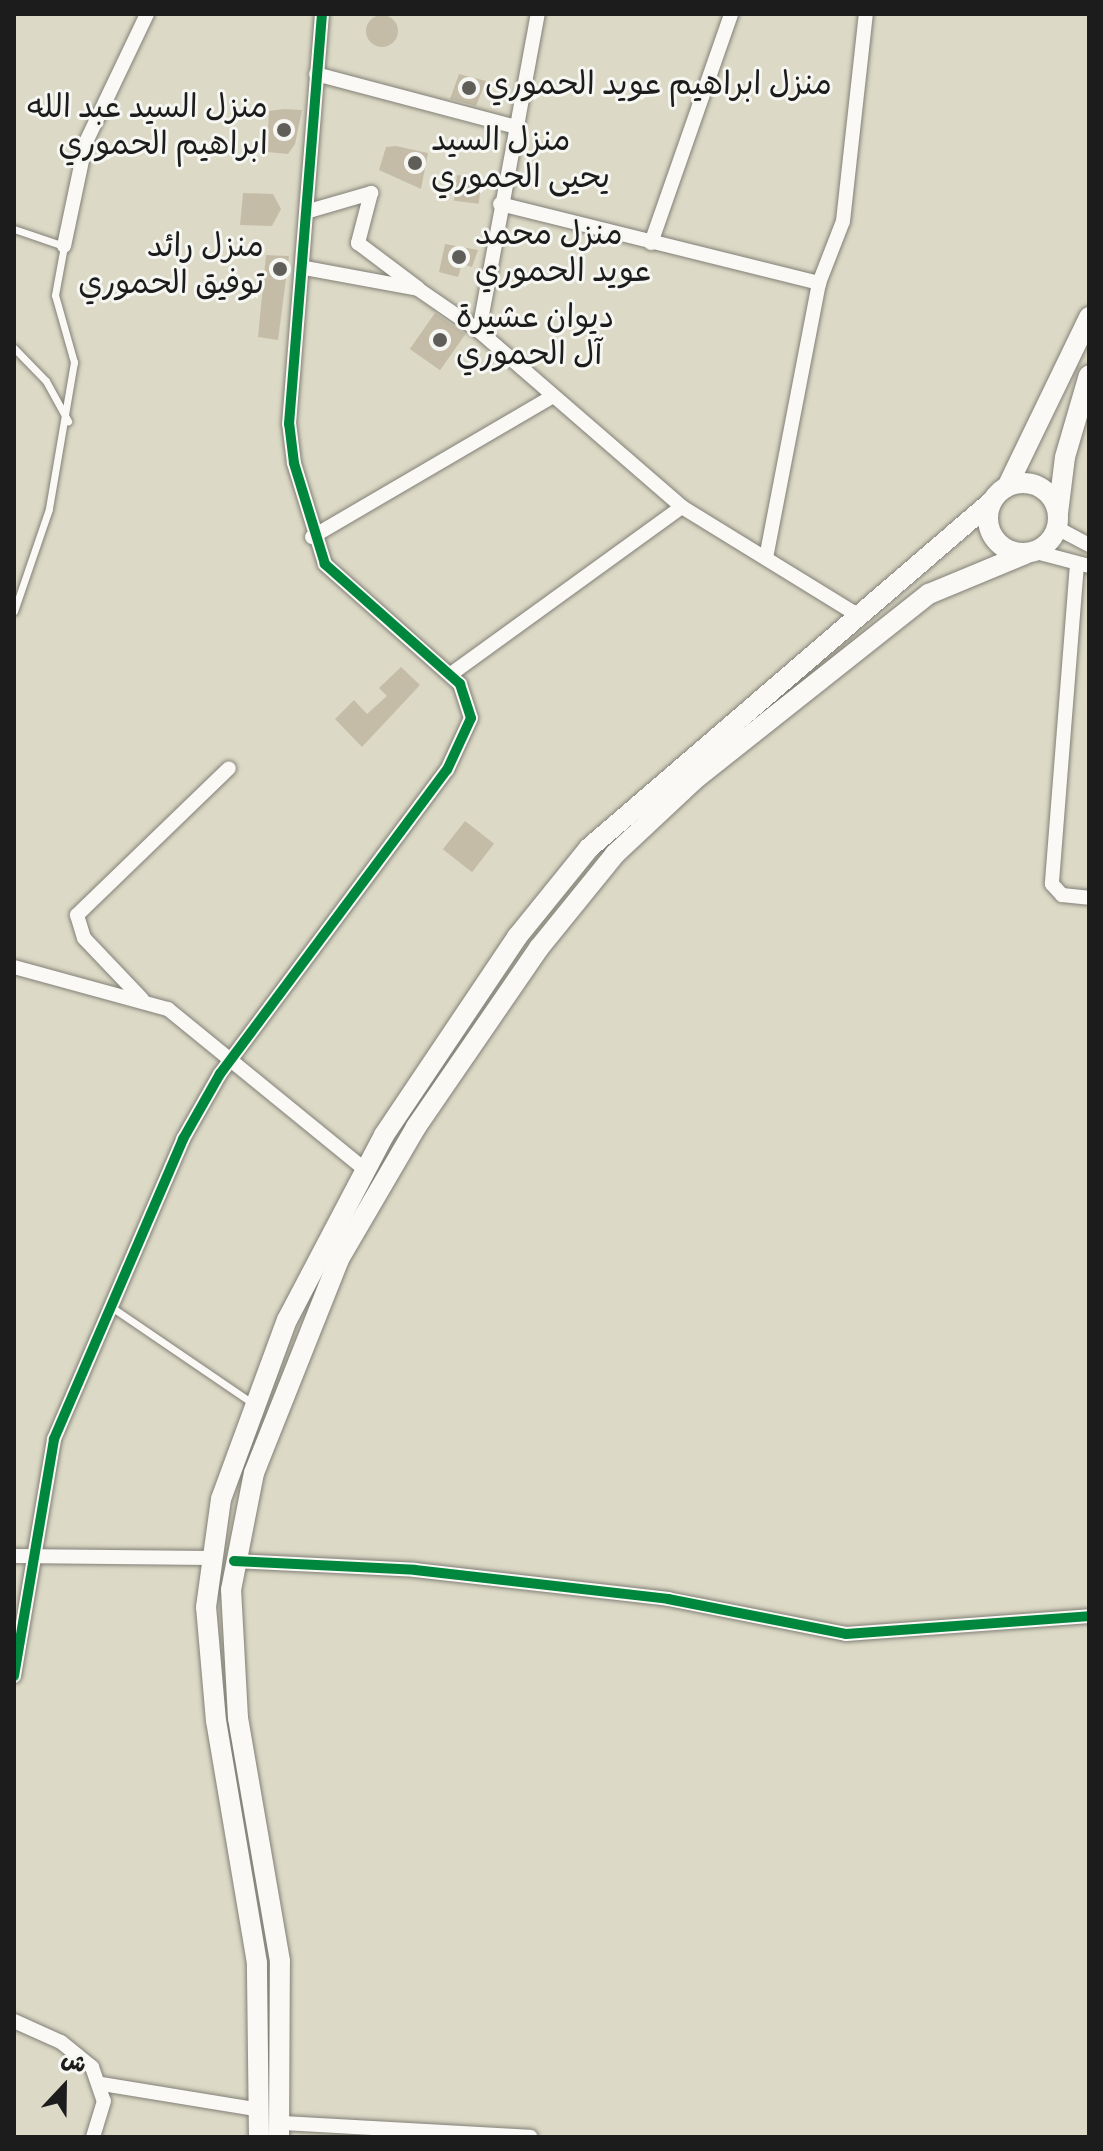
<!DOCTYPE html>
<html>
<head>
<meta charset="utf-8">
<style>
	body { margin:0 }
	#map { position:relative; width:1103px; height:2151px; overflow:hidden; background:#dcd9c6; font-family:Dekko,"Playpen Sans Arabic",sans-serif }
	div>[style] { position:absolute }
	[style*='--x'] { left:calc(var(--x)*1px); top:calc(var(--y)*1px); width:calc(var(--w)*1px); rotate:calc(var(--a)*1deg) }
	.building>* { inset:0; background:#c5bca8; transform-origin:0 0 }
	.round { border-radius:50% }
	.roads { filter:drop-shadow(0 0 2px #828077) drop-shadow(0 0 2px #828077) }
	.lane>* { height:7px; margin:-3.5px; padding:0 3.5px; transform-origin:3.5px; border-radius:3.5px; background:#faf9f6 }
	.street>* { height:14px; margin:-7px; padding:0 7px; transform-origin:7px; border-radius:7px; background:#faf9f6 }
	.secondary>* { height:20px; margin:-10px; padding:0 10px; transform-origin:10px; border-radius:10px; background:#faf9f6 }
	.secondary>.ring { margin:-10px; padding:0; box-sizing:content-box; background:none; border:20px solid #faf9f6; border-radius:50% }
	.cycleway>* { height:10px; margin:-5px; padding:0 5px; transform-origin:5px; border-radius:5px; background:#00873e }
	.dots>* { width:22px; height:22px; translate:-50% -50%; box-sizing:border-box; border:4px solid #f6f6f2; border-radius:50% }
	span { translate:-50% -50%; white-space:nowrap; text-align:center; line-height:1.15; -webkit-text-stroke:6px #f6f6f2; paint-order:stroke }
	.poi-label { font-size:32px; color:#1c1c1c }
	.left { translate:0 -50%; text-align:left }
	.right { translate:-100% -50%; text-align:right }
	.frame { position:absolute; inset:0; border:16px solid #1c1c1c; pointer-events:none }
	.north { position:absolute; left:24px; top:2047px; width:80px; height:80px; -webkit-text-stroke:6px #f6f6f2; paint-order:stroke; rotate:22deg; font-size:22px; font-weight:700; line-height:32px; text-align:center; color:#1c1c1c }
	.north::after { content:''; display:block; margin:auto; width:28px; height:36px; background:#1c1c1c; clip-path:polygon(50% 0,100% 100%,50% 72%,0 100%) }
</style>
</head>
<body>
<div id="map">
	<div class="building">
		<div class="round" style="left:366px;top:15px;width:32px;height:32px"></div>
		<div style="clip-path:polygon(459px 74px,486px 81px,476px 106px,450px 99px)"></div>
		<div style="clip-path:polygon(284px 109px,302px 110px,295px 144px,288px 154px,267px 152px,269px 111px)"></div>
		<div style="clip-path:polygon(396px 146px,428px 153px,421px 189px,379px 170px,386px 147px)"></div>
		<div style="left:457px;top:175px;width:25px;height:26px;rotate:7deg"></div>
		<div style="clip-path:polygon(243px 193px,273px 194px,281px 209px,272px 226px,240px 225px)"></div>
		<div style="clip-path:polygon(445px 244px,478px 250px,472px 267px,462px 264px,458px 277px,439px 272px)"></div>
		<div style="clip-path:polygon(266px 255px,289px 256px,278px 340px,258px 337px)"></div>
		<div style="left:435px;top:313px;width:37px;height:44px;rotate:35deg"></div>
		<div style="clip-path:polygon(401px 667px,420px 685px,362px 747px,335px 719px,354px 700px,367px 714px,387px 696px,379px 688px)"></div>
		<div style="left:465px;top:821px;width:37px;height:36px;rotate:38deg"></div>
	</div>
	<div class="roads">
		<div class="lane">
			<div style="--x:14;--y:229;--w:53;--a:18.8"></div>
			<div style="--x:64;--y:246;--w:50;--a:100.4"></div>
			<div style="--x:55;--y:295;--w:70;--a:74.2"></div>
			<div style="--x:74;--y:362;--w:149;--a:99.7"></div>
			<div style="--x:49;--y:509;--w:108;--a:108.9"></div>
			<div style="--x:14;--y:348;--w:46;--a:45.9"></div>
			<div style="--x:46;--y:381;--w:46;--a:61.2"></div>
			<div style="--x:110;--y:1306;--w:172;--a:34.3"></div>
		</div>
		<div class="street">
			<div style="--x:316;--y:74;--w:207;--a:14.8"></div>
			<div style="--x:500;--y:204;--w:329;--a:13.9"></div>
			<div style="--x:309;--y:211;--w:65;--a:-16.2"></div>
			<div style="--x:371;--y:193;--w:52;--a:104.6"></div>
			<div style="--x:358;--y:243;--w:75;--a:36.9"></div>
			<div style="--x:651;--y:243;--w:243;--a:-70.7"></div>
			<div style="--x:64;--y:246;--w:106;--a:-78.1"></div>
			<div style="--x:86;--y:142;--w:142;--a:-64.5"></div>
			<div style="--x:305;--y:268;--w:115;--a:10.5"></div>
			<div style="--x:418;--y:289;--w:74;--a:34.5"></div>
			<div style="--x:479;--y:331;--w:269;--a:40.9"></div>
			<div style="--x:682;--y:507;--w:208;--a:31.6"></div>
			<div style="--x:479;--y:331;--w:322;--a:-79.5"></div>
			<div style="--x:1057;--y:528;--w:36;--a:28"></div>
			<div style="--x:312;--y:537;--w:276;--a:-30.3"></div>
			<div style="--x:1036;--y:552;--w:55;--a:14.8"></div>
			<div style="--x:766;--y:558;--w:280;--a:-79.1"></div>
			<div style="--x:819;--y:283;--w:66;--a:-68.8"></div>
			<div style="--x:843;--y:221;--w:208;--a:-83.7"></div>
			<div style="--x:1077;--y:564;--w:321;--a:94.5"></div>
			<div style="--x:1052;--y:884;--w:15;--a:48"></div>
			<div style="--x:1062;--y:895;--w:27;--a:6"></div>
			<div style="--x:451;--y:674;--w:285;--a:-35.9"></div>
			<div style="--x:14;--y:967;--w:160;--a:15.3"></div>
			<div style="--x:168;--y:1009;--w:252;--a:39.2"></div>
			<div style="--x:142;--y:999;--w:84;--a:-133.6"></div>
			<div style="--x:84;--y:938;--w:24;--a:-107"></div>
			<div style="--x:77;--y:915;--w:211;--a:-44"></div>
			<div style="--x:14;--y:1556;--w:196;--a:0.6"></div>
			<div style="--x:234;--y:1561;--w:181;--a:2.8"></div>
			<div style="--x:415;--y:1570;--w:255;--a:6.5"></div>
			<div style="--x:668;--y:1599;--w:181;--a:11.1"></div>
			<div style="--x:846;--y:1634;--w:244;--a:-4.2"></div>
			<div style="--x:14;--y:1676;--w:240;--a:-80.4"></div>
			<div style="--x:54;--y:1439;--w:327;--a:-66.7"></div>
			<div style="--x:183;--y:1139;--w:75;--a:-60.4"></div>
			<div style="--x:220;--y:1074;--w:379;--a:-53.3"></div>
			<div style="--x:447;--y:770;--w:57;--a:-65.2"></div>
			<div style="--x:471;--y:718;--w:36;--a:-108"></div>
			<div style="--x:460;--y:684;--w:181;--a:-138.4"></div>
			<div style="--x:325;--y:564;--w:106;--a:-107.1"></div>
			<div style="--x:294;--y:463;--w:39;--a:-97"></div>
			<div style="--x:289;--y:424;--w:411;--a:-85.4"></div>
			<div style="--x:14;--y:2021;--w:51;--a:24.1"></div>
			<div style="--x:61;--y:2042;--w:40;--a:39"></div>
			<div style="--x:92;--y:2067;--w:36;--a:71"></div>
			<div style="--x:104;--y:2101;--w:38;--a:107"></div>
			<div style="--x:102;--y:2084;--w:161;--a:9.3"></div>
			<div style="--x:281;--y:2123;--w:250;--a:3.2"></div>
		</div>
		<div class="secondary">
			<div class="ring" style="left:988px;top:483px;width:50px;height:50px"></div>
			<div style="--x:1007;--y:487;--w:189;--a:-64.2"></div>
			<div style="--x:1058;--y:513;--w:56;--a:-82.9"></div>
			<div style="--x:1065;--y:457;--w:85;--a:-73.7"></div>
			<div style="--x:259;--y:2137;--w:174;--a:-90.7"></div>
			<div style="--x:257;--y:1963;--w:245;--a:-99.6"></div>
			<div style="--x:216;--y:1721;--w:114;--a:-95"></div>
			<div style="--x:206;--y:1607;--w:109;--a:-82.1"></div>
			<div style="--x:221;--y:1499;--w:191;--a:-69.8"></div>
			<div style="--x:287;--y:1320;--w:209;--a:-62.3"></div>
			<div style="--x:384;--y:1135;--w:239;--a:-56.1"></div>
			<div style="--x:517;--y:937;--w:114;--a:-51"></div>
			<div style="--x:589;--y:848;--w:530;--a:-40.72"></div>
			<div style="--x:279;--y:2137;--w:176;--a:-89.7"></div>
			<div style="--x:280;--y:1961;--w:247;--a:-99.8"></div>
			<div style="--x:238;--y:1718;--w:128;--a:-93.1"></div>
			<div style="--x:231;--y:1590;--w:119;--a:-78.9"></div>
			<div style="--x:254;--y:1473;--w:230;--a:-68.3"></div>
			<div style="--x:339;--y:1259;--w:153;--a:-59.7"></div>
			<div style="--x:416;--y:1127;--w:217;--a:-55.5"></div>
			<div style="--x:539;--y:948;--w:121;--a:-51"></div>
			<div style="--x:615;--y:854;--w:108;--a:-43.1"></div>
			<div style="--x:694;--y:780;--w:300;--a:-38.4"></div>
			<div style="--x:929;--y:594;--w:104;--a:-22.6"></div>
		</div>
	</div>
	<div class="cycleway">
		<div style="--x:234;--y:1561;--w:181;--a:2.8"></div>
		<div style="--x:415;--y:1570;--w:255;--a:6.5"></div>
		<div style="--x:668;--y:1599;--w:181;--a:11.1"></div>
		<div style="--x:846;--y:1634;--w:244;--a:-4.2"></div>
		<div style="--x:14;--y:1676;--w:240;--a:-80.4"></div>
		<div style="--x:54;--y:1439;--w:327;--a:-66.7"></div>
		<div style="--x:183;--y:1139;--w:75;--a:-60.4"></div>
		<div style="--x:220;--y:1074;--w:379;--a:-53.3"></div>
		<div style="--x:447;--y:770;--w:57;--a:-65.2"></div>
		<div style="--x:471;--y:718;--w:36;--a:-108"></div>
		<div style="--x:460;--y:684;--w:181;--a:-138.4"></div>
		<div style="--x:325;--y:564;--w:106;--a:-107.1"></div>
		<div style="--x:294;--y:463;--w:39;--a:-97"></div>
		<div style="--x:289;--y:424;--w:411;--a:-85.4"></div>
	</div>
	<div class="dots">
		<div style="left:469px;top:88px;background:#5f5e58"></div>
		<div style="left:284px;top:130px;background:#5f5e58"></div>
		<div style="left:415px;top:163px;background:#5f5e58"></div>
		<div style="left:459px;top:257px;background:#5f5e58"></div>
		<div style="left:280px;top:269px;background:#5f5e58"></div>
		<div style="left:440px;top:340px;background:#5f5e58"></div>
	</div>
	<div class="poi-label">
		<span class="left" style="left:485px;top:88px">منزل ابراهيم عويد الحموري</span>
		<span class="right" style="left:268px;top:130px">منزل السيد عبد الله<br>ابراهيم الحموري</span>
		<span class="left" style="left:431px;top:163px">منزل السيد<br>يحيى الحموري</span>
		<span class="left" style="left:475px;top:257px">منزل محمد<br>عويد الحموري</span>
		<span class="right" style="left:264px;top:269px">منزل رائد<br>توفيق الحموري</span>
		<span class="left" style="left:456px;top:340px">ديوان عشيرة<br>آل الحموري</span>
	</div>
	<div class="frame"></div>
	<div class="north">ش</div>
</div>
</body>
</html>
